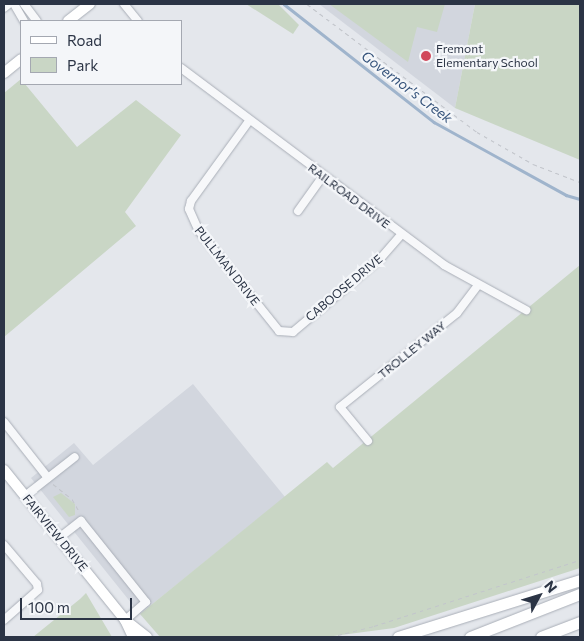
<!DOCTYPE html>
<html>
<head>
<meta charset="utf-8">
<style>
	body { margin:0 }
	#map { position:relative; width:584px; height:641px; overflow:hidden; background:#e4e7ec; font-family:Commissioner,sans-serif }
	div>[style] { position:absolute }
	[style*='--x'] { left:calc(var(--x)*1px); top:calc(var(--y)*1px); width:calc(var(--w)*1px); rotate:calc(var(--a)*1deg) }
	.built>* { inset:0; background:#d2d6de }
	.green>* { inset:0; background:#c9d6c5 }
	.stream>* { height:2.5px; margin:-1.25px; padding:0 1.25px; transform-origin:1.25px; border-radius:1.25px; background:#9fb4cc }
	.path>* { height:1px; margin-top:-0.5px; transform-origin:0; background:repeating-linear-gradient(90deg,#c2c5cb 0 4px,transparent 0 8px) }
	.roads { filter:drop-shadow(0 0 1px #a9aeb7) drop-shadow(0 0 1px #a9aeb7) }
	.minor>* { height:8px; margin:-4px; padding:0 4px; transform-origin:4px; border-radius:4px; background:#f7f8fa }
	.major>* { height:10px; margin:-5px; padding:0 5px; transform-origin:5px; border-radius:5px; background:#fff }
	.highway>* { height:11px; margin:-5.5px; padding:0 5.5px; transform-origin:5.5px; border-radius:5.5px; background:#fff }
	.dots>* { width:14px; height:14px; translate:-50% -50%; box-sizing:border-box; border:2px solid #f4f6f9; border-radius:50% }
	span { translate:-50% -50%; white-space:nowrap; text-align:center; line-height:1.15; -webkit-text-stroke:4.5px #f4f6f9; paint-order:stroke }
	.poi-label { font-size:12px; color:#2b3445 }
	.left { translate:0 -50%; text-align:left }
	.street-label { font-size:12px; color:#2b3445 }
	.water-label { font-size:14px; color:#34527a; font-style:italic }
	.frame { position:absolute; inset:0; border:5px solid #2b3445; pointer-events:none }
	.legend { position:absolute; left:20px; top:20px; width:162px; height:65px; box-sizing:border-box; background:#f4f6f9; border:1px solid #a4a8b1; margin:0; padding:6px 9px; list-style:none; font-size:15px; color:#2b3445 }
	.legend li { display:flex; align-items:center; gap:10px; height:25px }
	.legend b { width:25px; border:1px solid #a4a8b1 }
	.north { position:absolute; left:514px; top:571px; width:50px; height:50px; -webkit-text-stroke:4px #f4f6f9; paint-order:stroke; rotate:51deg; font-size:14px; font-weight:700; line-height:20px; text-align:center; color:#2b3445 }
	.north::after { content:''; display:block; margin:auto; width:18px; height:22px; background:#2b3445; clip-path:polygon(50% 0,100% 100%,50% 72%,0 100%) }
	.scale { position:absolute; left:20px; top:598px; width:112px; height:22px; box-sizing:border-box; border:2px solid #2b3445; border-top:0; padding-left:6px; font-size:15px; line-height:18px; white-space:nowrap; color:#2b3445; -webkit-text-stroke:4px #f4f6f9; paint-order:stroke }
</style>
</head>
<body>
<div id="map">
	<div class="built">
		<div style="clip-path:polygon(319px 4px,475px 4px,455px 108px)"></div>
		<div style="clip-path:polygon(193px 384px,285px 497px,140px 614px,31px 478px,74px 443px,93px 465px)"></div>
	</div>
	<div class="green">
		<div style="clip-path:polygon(246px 4px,278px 4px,299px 25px,293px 34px)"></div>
		<div style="clip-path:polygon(329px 4px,445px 4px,437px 32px,417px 27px,408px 62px)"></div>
		<div style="clip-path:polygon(475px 4px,580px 4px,580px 160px,455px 108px)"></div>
		<div style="clip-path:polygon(21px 79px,21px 84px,25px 84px,77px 147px,136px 100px,181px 135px,125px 212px,136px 226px,4px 337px,4px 93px)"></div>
		<div style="clip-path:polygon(580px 265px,580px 568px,394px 628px,326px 637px,160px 637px,140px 614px,327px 462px,333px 468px)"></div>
		<div style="clip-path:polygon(61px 493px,75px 504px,75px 515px,69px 517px,53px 497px)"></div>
		<div style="clip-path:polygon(86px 593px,112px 637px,33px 637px,80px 599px)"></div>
	</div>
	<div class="stream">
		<div style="--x:284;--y:4;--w:191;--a:38.2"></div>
		<div style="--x:434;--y:122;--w:151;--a:28.9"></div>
		<div style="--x:566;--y:195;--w:15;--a:16"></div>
	</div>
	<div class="path">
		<div style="--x:307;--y:4;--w:213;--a:37"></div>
		<div style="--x:477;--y:132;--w:64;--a:29.7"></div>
		<div style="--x:533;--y:164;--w:50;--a:21"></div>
		<div style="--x:53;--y:484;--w:24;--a:38"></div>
		<div style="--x:72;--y:499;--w:16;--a:60"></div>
		<div style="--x:330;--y:637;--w:45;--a:-14"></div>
		<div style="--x:374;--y:626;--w:216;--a:-17.8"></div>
	</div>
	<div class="roads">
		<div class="minor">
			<div style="--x:14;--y:4;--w:20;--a:60"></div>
			<div style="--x:24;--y:4;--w:21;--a:53"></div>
			<div style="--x:124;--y:4;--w:22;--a:51"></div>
			<div style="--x:4;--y:8;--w:6;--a:-39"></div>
			<div style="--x:181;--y:68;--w:329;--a:36.8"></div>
			<div style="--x:444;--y:265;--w:94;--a:28.8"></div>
			<div style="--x:249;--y:121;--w:99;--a:125.9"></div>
			<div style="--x:191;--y:201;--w:8;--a:104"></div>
			<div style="--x:189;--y:209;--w:24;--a:66"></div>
			<div style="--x:199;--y:231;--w:128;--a:51.3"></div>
			<div style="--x:279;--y:331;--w:14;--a:4"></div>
			<div style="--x:293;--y:332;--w:114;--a:-40"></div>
			<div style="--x:380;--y:259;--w:32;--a:-49"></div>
			<div style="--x:298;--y:211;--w:43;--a:-54.5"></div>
			<div style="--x:4;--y:422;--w:71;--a:51.8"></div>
			<div style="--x:368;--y:441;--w:44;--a:-129.5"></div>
			<div style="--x:340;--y:407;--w:150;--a:-38.8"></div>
			<div style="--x:457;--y:313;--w:34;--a:-53"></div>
			<div style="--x:25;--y:496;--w:63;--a:-38"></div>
			<div style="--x:59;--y:538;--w:28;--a:-38"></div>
			<div style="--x:81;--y:521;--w:104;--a:51.3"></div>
			<div style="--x:146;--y:602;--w:28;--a:139"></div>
			<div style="--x:4;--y:545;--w:51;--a:49.8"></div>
			<div style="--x:37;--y:584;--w:6;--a:81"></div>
			<div style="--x:38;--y:590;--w:45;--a:138.6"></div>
		</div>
		<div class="major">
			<div style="--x:68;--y:21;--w:28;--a:-38"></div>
			<div style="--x:4;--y:73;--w:22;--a:-39"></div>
			<div style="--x:4;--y:470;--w:193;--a:51.1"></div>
			<div style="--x:125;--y:620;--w:19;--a:65"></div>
			<div style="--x:125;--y:620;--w:28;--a:38"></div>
		</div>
		<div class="highway">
			<div style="--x:398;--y:637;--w:191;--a:-17.4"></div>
			<div style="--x:470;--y:637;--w:118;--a:-21.4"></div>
			<div style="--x:541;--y:637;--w:42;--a:-21"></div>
		</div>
	</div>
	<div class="dots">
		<div style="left:426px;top:56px;background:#d1495b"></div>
	</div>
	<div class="poi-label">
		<span class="left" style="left:436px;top:56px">Fremont<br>Elementary School</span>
	</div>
	<div class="street-label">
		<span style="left:349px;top:196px;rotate:37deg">RAILROAD DRIVE</span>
		<span style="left:227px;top:266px;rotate:52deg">PULLMAN DRIVE</span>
		<span style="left:344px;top:288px;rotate:-40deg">CABOOSE DRIVE</span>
		<span style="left:412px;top:350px;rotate:-39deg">TROLLEY WAY</span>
		<span style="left:55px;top:533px;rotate:51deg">FAIRVIEW DRIVE</span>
	</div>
	<div class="water-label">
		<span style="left:407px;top:87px;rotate:37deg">Governor's Creek</span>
	</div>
	<div class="frame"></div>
	<ul class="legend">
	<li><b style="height:6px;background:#fff"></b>Road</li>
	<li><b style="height:14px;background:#c9d6c5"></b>Park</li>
	</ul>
	<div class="north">N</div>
	<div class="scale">100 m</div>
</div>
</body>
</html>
